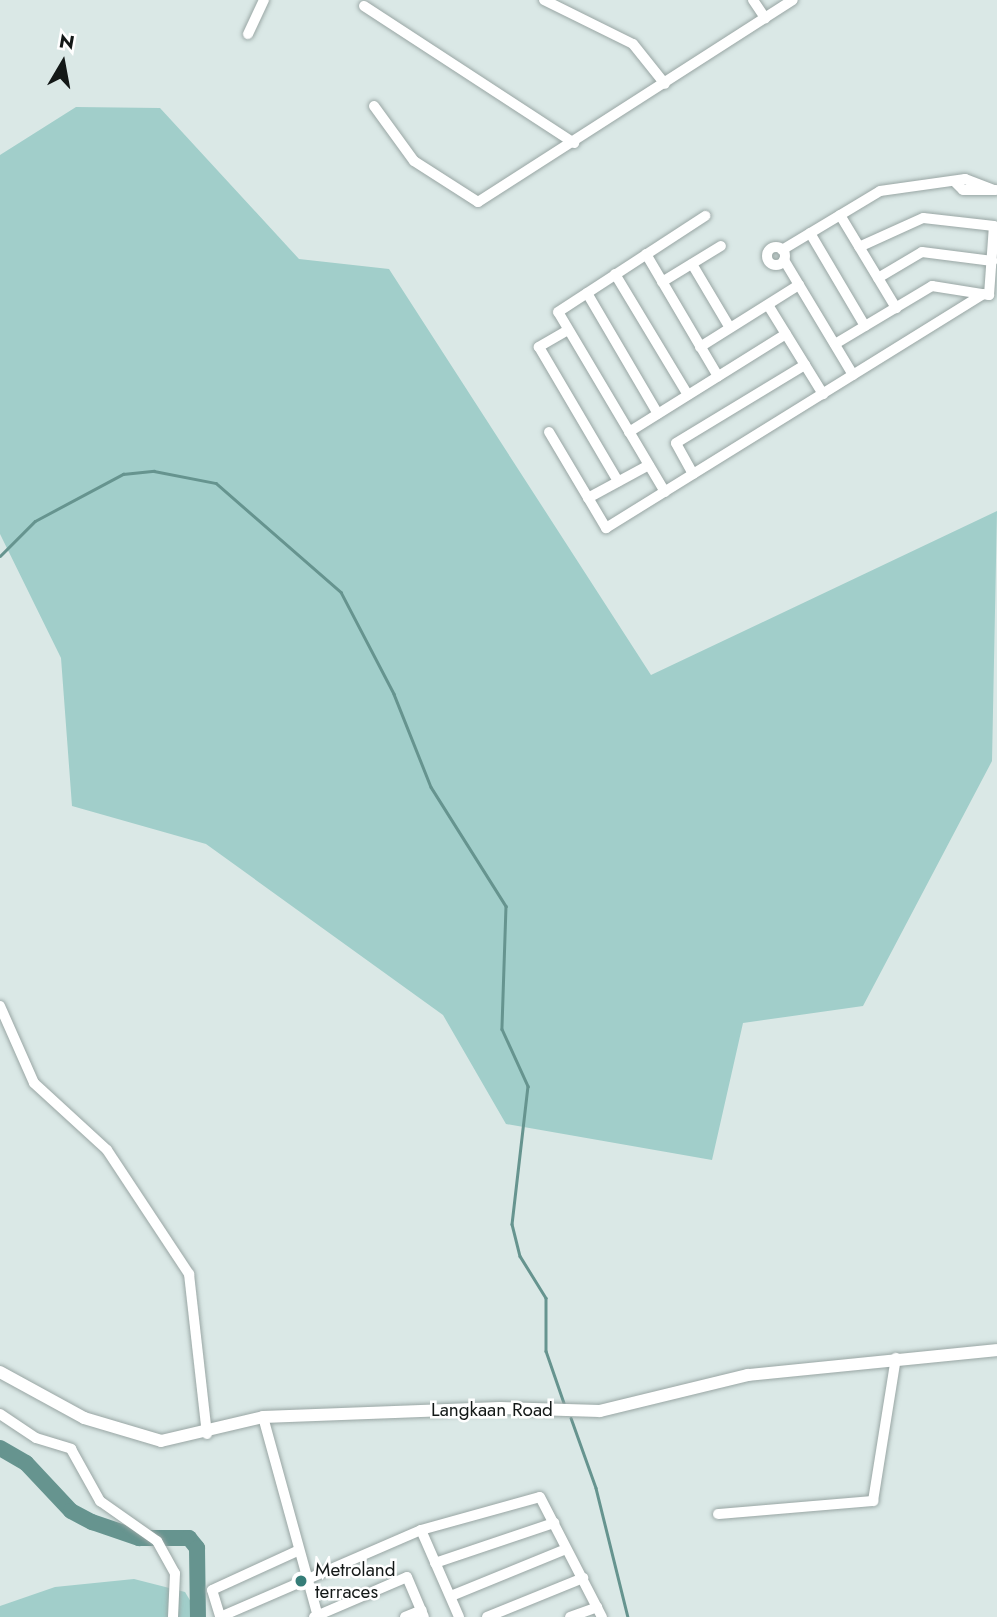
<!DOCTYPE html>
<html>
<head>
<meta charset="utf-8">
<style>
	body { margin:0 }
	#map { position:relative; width:997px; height:1617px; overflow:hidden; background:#dae8e6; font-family:Jost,sans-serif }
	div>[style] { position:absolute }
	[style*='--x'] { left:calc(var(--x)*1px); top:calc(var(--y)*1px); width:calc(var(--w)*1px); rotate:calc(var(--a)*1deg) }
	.green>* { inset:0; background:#a1ceca }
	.stream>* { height:2.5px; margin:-1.25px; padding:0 1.25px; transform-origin:1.25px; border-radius:1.25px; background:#66948f }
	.river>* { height:16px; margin:-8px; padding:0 8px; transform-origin:8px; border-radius:8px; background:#66948f }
	.roads { filter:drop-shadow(0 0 2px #99a6a4) drop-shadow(0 0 2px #99a6a4) }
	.minor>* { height:10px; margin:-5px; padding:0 5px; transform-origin:5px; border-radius:5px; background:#fff }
	.minor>.ring { margin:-5px; padding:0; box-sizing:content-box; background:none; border:10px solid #fff; border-radius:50% }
	.tertiary>* { height:12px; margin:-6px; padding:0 6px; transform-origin:6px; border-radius:6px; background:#fff }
	.dots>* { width:19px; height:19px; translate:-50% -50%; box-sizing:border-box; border:4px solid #fff; border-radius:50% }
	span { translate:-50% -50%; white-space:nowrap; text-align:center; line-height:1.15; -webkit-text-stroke:5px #fff; paint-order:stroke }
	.street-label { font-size:19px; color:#131817 }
	.poi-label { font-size:19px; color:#131817 }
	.left { translate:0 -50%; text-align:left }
	.north { position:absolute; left:28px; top:28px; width:70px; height:70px; -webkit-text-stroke:5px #fff; paint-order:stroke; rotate:10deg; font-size:19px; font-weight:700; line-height:28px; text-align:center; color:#131817 }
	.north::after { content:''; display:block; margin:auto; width:24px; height:32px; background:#131817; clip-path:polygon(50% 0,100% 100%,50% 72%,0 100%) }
</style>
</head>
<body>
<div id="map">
	<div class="green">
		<div style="clip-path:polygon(76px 107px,160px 108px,299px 259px,389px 269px,651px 675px,997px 511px,992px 761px,863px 1006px,743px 1023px,712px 1160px,506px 1124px,443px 1015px,206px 844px,72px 806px,61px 658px,0 534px,0 155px)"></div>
		<div style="clip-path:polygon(134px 1579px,185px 1592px,200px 1617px,0 1617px,0 1606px,55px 1587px)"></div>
	</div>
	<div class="stream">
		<div style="--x:0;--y:556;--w:49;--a:-45"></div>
		<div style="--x:35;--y:521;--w:100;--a:-28.1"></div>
		<div style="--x:123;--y:474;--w:31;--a:-6"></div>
		<div style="--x:154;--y:471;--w:63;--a:11"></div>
		<div style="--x:216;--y:483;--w:166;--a:41.1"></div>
		<div style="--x:341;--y:592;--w:115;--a:62.5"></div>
		<div style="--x:394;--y:694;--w:100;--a:68.3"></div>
		<div style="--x:431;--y:787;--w:141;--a:57.8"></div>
		<div style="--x:506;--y:906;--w:123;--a:91.9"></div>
		<div style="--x:502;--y:1029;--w:63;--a:65.5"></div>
		<div style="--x:528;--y:1086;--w:139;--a:96.6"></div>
		<div style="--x:512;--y:1224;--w:33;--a:76"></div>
		<div style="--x:520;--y:1256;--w:49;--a:58.2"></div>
		<div style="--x:546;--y:1298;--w:53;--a:90"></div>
		<div style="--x:546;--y:1351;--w:55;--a:70.9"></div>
		<div style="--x:571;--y:1418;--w:74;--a:70.3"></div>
		<div style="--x:596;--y:1488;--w:133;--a:76.1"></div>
	</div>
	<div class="river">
		<div style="--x:0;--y:1448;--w:30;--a:30"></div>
		<div style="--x:26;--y:1463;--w:66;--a:46.8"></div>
		<div style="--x:71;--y:1511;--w:24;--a:28"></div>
		<div style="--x:92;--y:1522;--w:50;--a:18.8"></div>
		<div style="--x:139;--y:1538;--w:50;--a:0"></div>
		<div style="--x:189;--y:1538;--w:13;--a:51"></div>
		<div style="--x:197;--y:1548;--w:69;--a:89.2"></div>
	</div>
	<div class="roads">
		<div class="minor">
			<div style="--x:544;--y:0;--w:99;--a:26.3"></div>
			<div style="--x:633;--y:44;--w:51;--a:51.3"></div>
			<div style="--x:753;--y:0;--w:22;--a:56"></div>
			<div style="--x:364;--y:6;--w:251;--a:33.1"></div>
			<div style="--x:248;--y:34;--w:38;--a:-65"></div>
			<div style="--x:374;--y:106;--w:68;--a:54"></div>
			<div style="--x:414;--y:161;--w:76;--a:32.6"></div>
			<div style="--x:478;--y:202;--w:374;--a:-32.7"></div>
			<div style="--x:955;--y:182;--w:11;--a:45"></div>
			<div style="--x:963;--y:190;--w:33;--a:0"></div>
			<div style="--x:840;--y:215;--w:109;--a:58.9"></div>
			<div style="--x:810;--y:233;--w:108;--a:59.4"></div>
			<div class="ring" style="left:767px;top:247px;width:8px;height:8px"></div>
			<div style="--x:782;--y:250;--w:114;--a:-31"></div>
			<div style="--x:880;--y:191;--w:86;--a:-8"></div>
			<div style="--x:965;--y:179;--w:30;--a:21"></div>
			<div style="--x:646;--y:254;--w:142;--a:59.5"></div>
			<div style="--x:784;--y:260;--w:134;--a:59"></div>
			<div style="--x:692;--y:264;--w:74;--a:59.3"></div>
			<div style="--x:615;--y:274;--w:141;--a:58.9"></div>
			<div style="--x:878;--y:278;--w:51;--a:-30.6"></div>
			<div style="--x:922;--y:252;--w:71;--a:7.3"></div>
			<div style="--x:662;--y:282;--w:69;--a:-31.4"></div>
			<div style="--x:587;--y:293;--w:140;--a:59.6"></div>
			<div style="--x:768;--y:305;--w:105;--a:58.3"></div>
			<div style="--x:568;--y:330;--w:34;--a:150"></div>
			<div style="--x:539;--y:347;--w:156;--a:59.5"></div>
			<div style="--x:835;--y:344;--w:113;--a:-30.9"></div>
			<div style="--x:932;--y:286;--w:58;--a:9"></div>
			<div style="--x:989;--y:295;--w:69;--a:-85.9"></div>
			<div style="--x:994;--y:226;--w:71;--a:-173.6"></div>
			<div style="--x:923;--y:218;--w:70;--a:155.6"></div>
			<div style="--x:700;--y:347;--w:117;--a:-32.1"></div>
			<div style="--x:549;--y:432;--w:112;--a:59.3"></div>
			<div style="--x:606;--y:528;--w:444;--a:-31.8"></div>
			<div style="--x:629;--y:432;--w:185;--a:-32"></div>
			<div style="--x:693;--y:474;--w:35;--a:-119"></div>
			<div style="--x:676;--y:443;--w:151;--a:-31.2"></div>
			<div style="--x:665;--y:492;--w:209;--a:-120.7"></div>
			<div style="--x:558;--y:312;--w:176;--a:-33.1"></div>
			<div style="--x:588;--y:498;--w:69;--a:-28.4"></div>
			<div style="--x:0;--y:1006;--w:84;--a:66.2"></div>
			<div style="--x:34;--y:1083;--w:99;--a:42.5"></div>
			<div style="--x:107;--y:1150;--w:149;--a:56.5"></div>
			<div style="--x:189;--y:1274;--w:161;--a:83.6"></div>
			<div style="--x:0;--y:1414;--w:43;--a:33.7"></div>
			<div style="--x:36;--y:1438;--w:37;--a:17"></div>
			<div style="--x:71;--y:1449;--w:60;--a:60.9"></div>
			<div style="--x:100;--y:1501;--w:70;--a:35.1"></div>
			<div style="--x:157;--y:1541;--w:37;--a:61"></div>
			<div style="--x:175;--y:1573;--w:44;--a:92.6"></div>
			<div style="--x:263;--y:1417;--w:207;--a:74.6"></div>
			<div style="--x:718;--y:1514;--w:156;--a:-4.8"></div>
			<div style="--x:873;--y:1501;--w:145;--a:-80.9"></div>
			<div style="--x:421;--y:1530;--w:95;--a:66.4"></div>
			<div style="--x:435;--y:1563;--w:126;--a:-18.6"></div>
			<div style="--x:451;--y:1596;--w:124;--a:-22.2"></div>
			<div style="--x:220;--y:1616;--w:27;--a:-107"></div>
			<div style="--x:212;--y:1590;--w:94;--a:-24.6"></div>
			<div style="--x:220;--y:1617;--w:219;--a:-23.4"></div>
			<div style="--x:421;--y:1530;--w:123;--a:-15.5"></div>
			<div style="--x:540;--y:1497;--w:135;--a:62.7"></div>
			<div style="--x:314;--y:1617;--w:101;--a:-23.3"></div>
			<div style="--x:407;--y:1577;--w:43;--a:67"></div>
			<div style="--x:405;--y:1617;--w:18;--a:-22"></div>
			<div style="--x:487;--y:1617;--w:104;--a:-22.1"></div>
			<div style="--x:570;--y:1617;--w:29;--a:-20"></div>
		</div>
		<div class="tertiary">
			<div style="--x:0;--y:1372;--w:96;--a:28.7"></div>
			<div style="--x:84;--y:1418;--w:80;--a:16.6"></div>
			<div style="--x:161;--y:1441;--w:105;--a:-13.2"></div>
			<div style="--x:263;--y:1417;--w:237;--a:-2.2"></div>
			<div style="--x:500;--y:1408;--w:100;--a:1.7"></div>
			<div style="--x:600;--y:1411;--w:152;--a:-13.7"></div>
			<div style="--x:748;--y:1375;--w:250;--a:-5.7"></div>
		</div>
	</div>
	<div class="dots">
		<div style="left:301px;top:1581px;background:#367d78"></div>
	</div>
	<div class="street-label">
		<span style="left:492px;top:1410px">Langkaan Road</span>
	</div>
	<div class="poi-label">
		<span class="left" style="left:315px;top:1581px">Metroland<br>terraces</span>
	</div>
	<div class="north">N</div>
</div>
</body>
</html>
